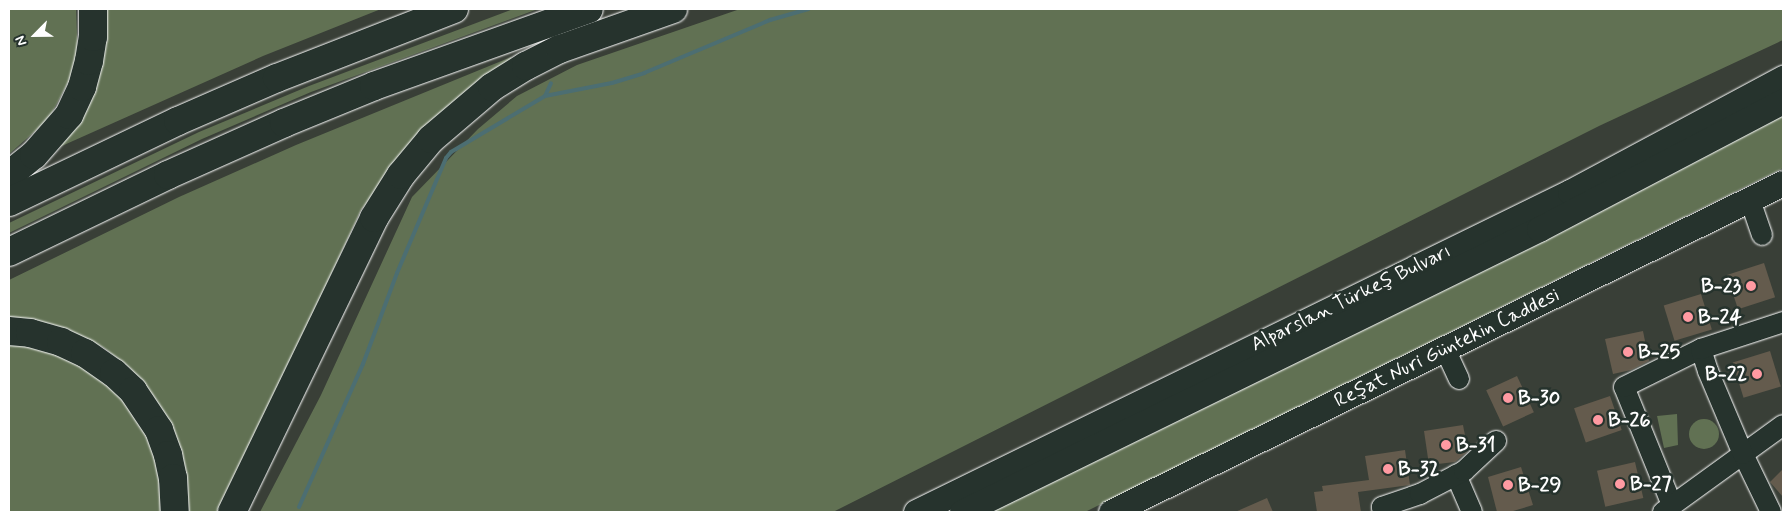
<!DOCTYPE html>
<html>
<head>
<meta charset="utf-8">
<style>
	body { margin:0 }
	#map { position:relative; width:1792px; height:521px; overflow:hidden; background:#393f37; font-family:Mynerve,sans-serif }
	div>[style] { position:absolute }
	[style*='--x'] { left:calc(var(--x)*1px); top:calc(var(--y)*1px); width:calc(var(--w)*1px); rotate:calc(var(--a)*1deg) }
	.green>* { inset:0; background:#617153 }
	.round { border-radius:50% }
	.stream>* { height:4px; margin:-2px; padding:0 2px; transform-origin:2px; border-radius:2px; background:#4c6e72 }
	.building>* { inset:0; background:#645b4d; transform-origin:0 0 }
	.roads { filter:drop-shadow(0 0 1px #fff) drop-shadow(0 0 1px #fff) }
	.minor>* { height:20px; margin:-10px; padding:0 10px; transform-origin:10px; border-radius:10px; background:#26332d }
	.major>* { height:25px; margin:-12.5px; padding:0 12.5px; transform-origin:12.5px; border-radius:12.5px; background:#26332d }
	.highway>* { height:28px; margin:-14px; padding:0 14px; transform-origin:14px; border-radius:14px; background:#26332d }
	.dots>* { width:14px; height:14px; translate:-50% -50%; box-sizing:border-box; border:2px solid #26332d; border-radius:50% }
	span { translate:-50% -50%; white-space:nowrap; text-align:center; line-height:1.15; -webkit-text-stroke:5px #26332d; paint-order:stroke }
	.poi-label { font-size:20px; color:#fff; font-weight:700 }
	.right { translate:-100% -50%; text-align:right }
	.left { translate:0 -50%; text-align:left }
	.street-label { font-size:20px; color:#fff }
	.frame { position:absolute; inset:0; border:10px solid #fff; pointer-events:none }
	.north { position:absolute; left:10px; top:10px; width:50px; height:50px; -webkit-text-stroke:4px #26332d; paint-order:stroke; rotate:247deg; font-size:14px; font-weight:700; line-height:20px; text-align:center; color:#fff }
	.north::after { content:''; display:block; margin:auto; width:18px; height:22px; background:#fff; clip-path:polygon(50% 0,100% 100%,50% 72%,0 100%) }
</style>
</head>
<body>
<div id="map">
	<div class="green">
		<div style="clip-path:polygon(9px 9px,76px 9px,78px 64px,48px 120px,9px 154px)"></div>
		<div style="clip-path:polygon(105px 9px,381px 9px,263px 56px,55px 149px)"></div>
		<div style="clip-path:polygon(513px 9px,538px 9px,311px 92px,202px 139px,9px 233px,9px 223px,199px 132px,309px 86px)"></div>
		<div style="clip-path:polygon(740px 9px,1783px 9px,1783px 40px,1599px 126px,833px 512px,260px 512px,321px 395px,412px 197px,478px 129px,517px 96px,577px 65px)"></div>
		<div style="clip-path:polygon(511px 57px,512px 60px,391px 172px,361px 210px,306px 329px,257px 445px,217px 512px,187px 512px,172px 428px,154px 397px,130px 368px,103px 347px,51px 324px,9px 318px,9px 280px,179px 197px,296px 145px)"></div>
		<div style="clip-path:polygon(1783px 111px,1783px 168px,1085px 512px,984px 512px)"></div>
		<div style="clip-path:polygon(9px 343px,65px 355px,109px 382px,142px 422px,161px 471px,163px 512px,9px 512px)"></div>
		<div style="clip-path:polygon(1677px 414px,1678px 445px,1664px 448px,1657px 416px)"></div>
		<div class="round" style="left:1689px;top:419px;width:30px;height:30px"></div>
	</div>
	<div class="stream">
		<div style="--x:545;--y:96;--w:14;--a:-65"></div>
		<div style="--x:299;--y:507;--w:157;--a:-65.9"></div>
		<div style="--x:363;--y:364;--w:97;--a:-69.5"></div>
		<div style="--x:397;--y:273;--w:125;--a:-66.9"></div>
		<div style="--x:446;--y:158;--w:8;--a:-50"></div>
		<div style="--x:451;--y:152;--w:109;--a:-30.8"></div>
		<div style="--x:545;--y:96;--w:68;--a:-11"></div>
		<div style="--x:612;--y:83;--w:34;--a:-17"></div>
		<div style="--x:644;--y:73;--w:137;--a:-22.8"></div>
		<div style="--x:770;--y:20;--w:40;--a:-16"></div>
	</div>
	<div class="building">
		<div style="left:1764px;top:263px;width:36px;height:39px;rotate:72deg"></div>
		<div style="left:1701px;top:294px;width:37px;height:39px;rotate:73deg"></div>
		<div style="clip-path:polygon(1643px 331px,1649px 361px,1631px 370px,1613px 374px,1605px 339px)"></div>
		<div style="left:1770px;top:351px;width:37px;height:39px;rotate:73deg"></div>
		<div style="left:1517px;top:376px;width:40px;height:34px;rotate:65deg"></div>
		<div style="left:1610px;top:396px;width:36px;height:38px;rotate:71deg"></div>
		<div style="clip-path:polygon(1463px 425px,1468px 451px,1455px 462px,1429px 465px,1424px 431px)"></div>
		<div style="clip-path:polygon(1405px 450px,1410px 485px,1358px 492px,1361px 512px,1317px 512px,1314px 492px,1323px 491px,1322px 486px,1369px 480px,1365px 456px)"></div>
		<div style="left:1635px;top:462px;width:37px;height:39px;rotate:77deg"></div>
		<div style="clip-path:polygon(1521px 467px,1533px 505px,1510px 512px,1497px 512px,1488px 477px)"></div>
		<div style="clip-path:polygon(1783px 469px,1783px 497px,1770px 482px)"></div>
		<div style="clip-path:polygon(1267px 498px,1273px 512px,1235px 512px)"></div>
	</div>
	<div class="roads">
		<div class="minor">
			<div style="--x:1750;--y:200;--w:37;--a:71"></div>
			<div style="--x:1445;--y:349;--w:33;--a:65"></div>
			<div style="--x:1456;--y:475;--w:40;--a:66.6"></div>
			<div style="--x:1672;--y:505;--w:127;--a:-112.1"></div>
			<div style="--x:1624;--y:387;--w:86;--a:-26.3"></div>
			<div style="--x:1383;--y:512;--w:5;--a:-101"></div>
			<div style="--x:1382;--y:507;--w:40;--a:-18.9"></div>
			<div style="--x:1420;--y:494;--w:50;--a:-27.6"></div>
			<div style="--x:1464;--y:471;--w:44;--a:-43.2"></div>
			<div style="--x:1663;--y:512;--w:148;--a:-35.9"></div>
			<div style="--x:1771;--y:512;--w:64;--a:-115.8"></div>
			<div style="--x:1743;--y:454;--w:90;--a:-112.9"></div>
			<div style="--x:1708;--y:371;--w:23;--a:-108"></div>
			<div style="--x:1701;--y:349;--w:86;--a:-18.2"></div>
		</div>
		<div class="major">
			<div style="--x:916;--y:512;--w:728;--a:-26.07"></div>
			<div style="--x:1570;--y:192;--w:242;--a:-28.2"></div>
			<div style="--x:962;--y:512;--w:643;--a:-26.13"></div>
			<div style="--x:1539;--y:229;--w:276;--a:-27.7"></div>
			<div style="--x:1111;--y:512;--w:748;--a:-26.09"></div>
		</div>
		<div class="highway">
			<div style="--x:9;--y:175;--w:32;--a:-39"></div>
			<div style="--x:34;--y:155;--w:53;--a:-48.8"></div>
			<div style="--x:69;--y:115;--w:31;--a:-65"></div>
			<div style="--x:82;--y:87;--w:27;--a:-75"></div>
			<div style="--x:89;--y:61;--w:24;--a:-81"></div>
			<div style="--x:93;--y:37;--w:28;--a:-90"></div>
			<div style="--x:9;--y:202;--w:187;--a:-25.6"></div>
			<div style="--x:178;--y:121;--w:108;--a:-23.5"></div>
			<div style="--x:277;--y:78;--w:190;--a:-21.3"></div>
			<div style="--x:9;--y:252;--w:177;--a:-25.8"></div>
			<div style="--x:168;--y:175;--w:127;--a:-24.1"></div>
			<div style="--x:284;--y:123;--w:97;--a:-22.3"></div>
			<div style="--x:374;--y:86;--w:228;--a:-19.7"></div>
			<div style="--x:9;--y:331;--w:21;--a:5"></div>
			<div style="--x:30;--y:333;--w:32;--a:16"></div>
			<div style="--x:61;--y:342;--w:26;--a:25"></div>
			<div style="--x:85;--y:353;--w:35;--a:35"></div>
			<div style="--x:114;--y:373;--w:26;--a:43"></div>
			<div style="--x:133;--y:391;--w:47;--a:56.3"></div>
			<div style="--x:159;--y:430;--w:27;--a:70"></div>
			<div style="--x:168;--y:455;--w:24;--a:78"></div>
			<div style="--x:173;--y:478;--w:34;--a:87"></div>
			<div style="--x:232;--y:512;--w:326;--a:-64.2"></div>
			<div style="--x:374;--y:218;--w:51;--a:-57.9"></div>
			<div style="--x:401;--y:175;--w:47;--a:-50.2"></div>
			<div style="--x:431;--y:139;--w:80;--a:-40.4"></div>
			<div style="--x:492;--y:87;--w:40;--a:-32"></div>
			<div style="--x:526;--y:66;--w:38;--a:-27"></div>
			<div style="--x:560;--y:49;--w:120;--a:-19.5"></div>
		</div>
	</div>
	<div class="dots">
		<div style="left:1751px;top:286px;background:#ff9aa2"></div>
		<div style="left:1688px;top:317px;background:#ff9aa2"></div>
		<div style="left:1628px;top:352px;background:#ff9aa2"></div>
		<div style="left:1757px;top:374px;background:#ff9aa2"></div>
		<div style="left:1508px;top:398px;background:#ff9aa2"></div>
		<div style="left:1598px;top:420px;background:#ff9aa2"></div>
		<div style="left:1446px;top:445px;background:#ff9aa2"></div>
		<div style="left:1388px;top:469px;background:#ff9aa2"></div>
		<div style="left:1620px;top:484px;background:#ff9aa2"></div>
		<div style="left:1508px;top:485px;background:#ff9aa2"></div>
	</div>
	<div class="poi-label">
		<span class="right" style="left:1741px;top:286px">B-23</span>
		<span class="left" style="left:1698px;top:317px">B-24</span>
		<span class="left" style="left:1638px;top:352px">B-25</span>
		<span class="right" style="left:1747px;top:374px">B-22</span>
		<span class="left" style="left:1518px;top:398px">B-30</span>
		<span class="left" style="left:1608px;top:420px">B-26</span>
		<span class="left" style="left:1456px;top:445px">B-31</span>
		<span class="left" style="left:1398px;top:469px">B-32</span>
		<span class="left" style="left:1630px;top:484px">B-27</span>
		<span class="left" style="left:1518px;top:485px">B-29</span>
	</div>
	<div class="street-label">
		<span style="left:1351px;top:298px;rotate:-26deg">Alparslan Türkeş Bulvarı</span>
		<span style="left:1447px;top:348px;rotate:-26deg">Reşat Nuri Güntekin Caddesi</span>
	</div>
	<div class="frame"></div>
	<div class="north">N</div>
</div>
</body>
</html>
